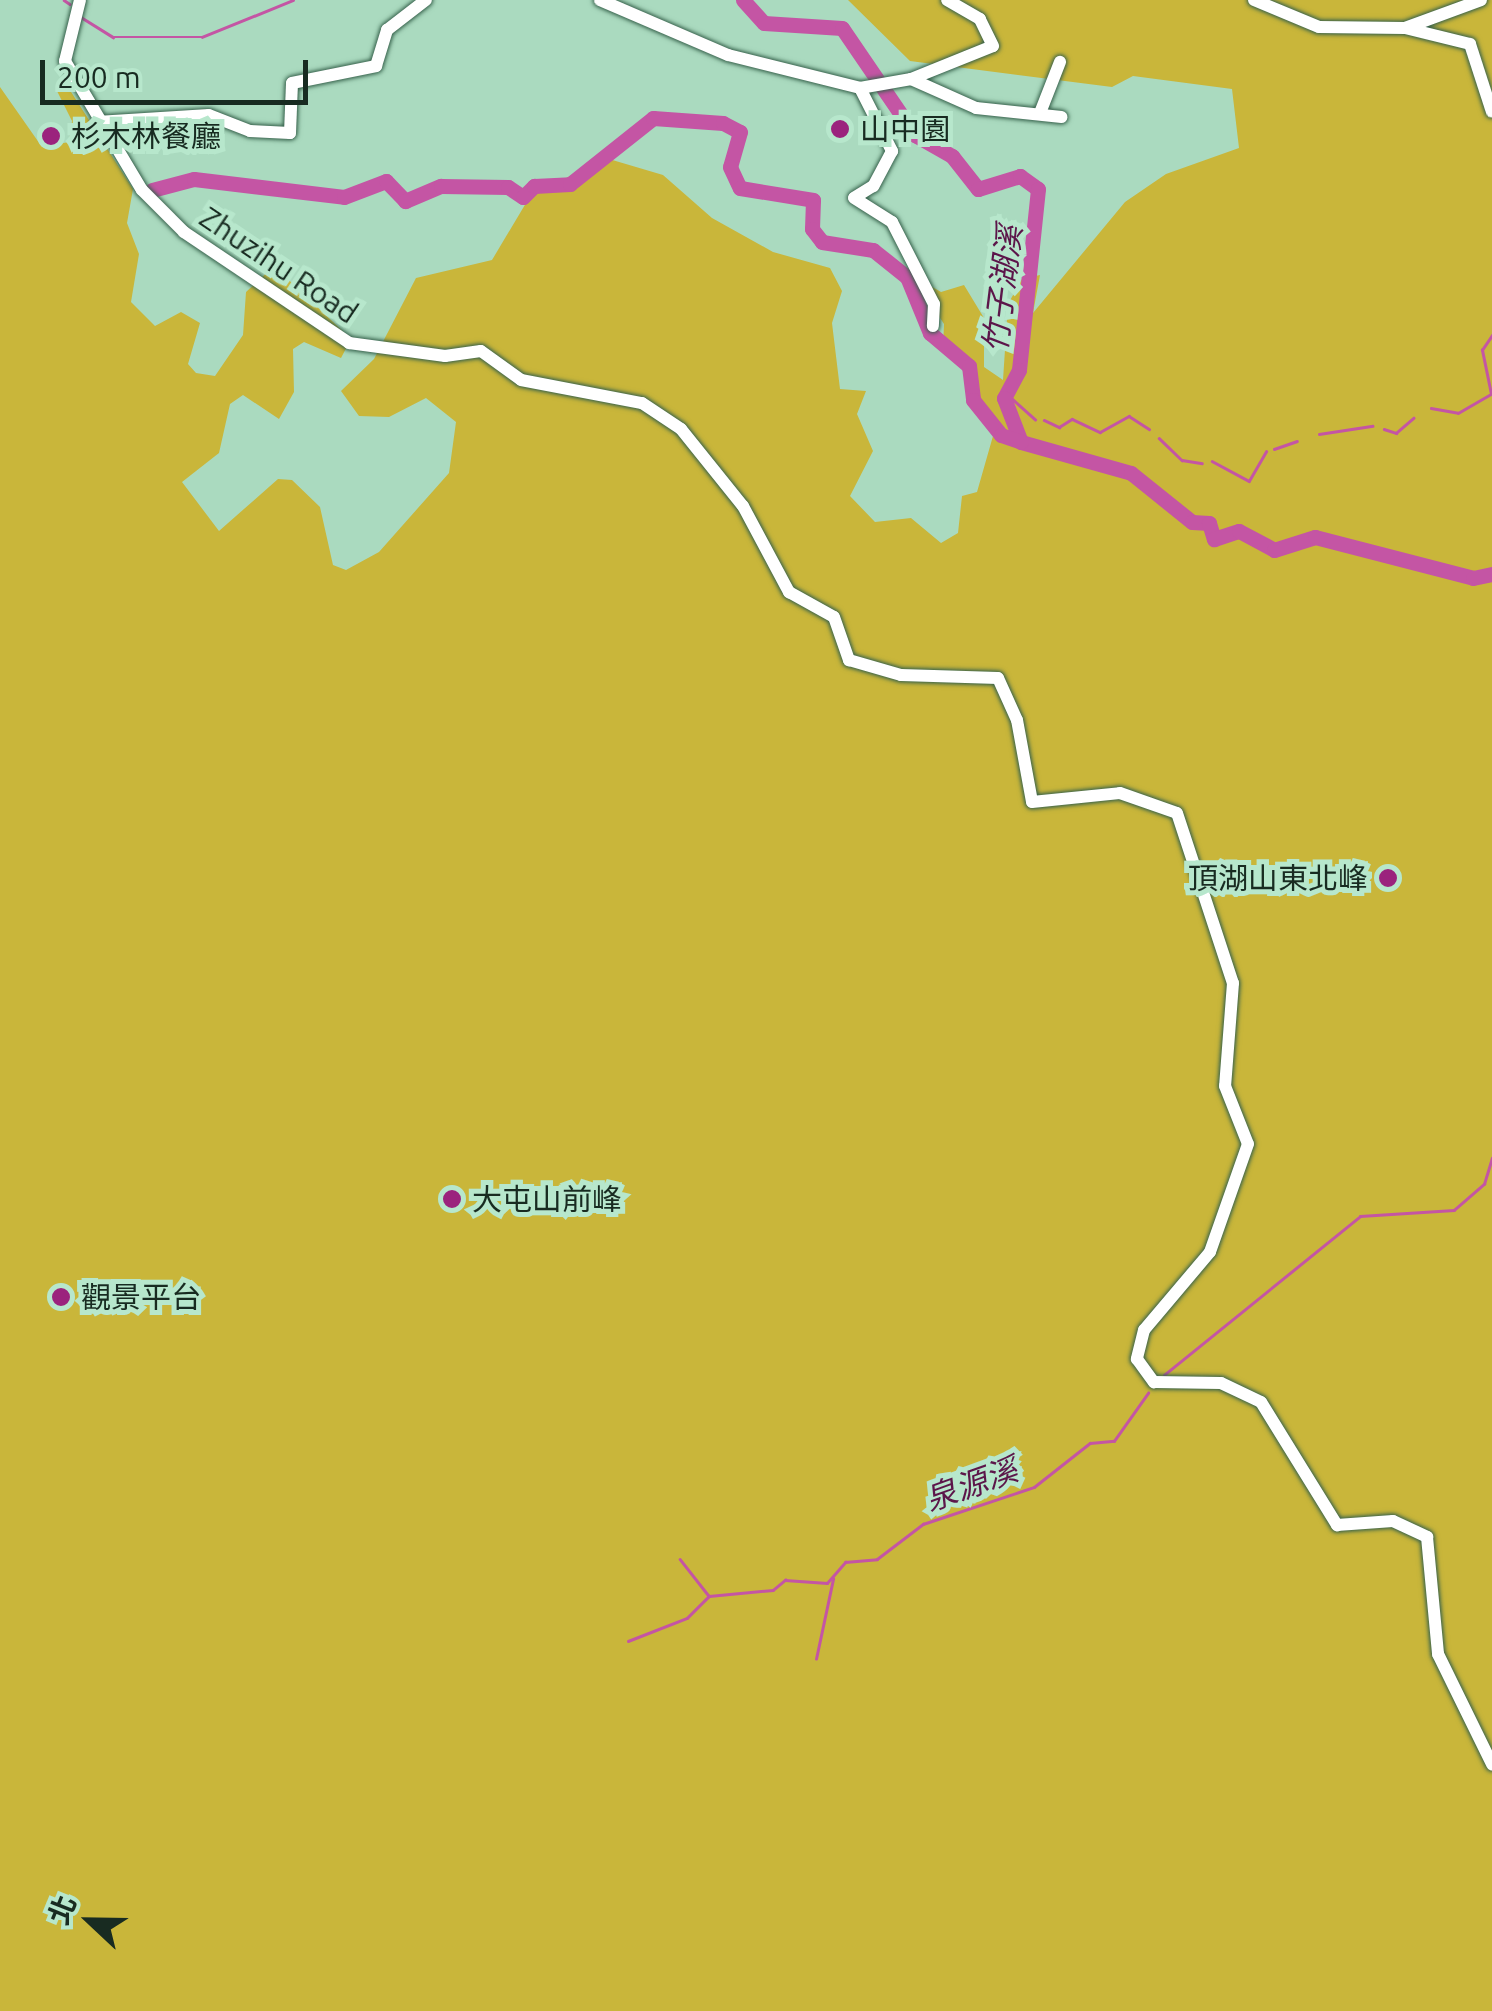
<!DOCTYPE html>
<html>
<head>
<meta charset="utf-8">
<style>
	body { margin:0 }
	#map { position:relative; width:1492px; height:2011px; overflow:hidden; background:#aadabf; font-family:Ubuntu,"Noto Sans TC",sans-serif }
	div>[style] { position:absolute }
	.green>* { inset:0; background:#c9b63a }
	.stream>* { height:2.5px; margin:-1.25px; padding:0 1.25px; transform-origin:1.25px; border-radius:1.25px; background:#c455a4 }
	.river>* { height:15px; margin:-7.5px; padding:0 7.5px; transform-origin:7.5px; border-radius:7.5px; background:#c455a4 }
	.roads { filter:drop-shadow(0 0 2px #36614b) drop-shadow(0 0 2px #36614b) }
	.minor>* { height:12px; margin:-6px; padding:0 6px; transform-origin:6px; border-radius:6px; background:#fff }
	.dots>* { width:28px; height:28px; translate:-50% -50%; box-sizing:border-box; border:5px solid #b7e7cc; border-radius:50% }
	span { translate:-50% -50%; white-space:nowrap; text-align:center; line-height:1.15; -webkit-text-stroke:10px #b7e7cc; paint-order:stroke }
	.poi-label { font-size:30px; color:#182b21 }
	.left { translate:0 -50%; text-align:left }
	.right { translate:-100% -50%; text-align:right }
	.street-label { font-size:30px; color:#182b21 }
	.water-label { font-size:32px; color:#5c164a; font-style:italic }
	.north { position:absolute; left:40px; top:1871px; width:100px; height:100px; -webkit-text-stroke:8px #b7e7cc; paint-order:stroke; rotate:292deg; font-size:28px; font-weight:700; line-height:40px; text-align:center; color:#182b21 }
	.north::after { content:''; display:block; margin:auto; width:35px; height:45px; background:#182b21; clip-path:polygon(50% 0,100% 100%,50% 72%,0 100%) }
	.scale { position:absolute; left:40px; top:60px; width:268px; height:45px; box-sizing:border-box; border:5px solid #182b21; border-top:0; padding-left:12px; font-size:30px; line-height:35px; white-space:nowrap; color:#182b21; -webkit-text-stroke:8px #b7e7cc; paint-order:stroke }
</style>
</head>
<body>
<div id="map">
	<div class="green">
		<i style="clip-path:polygon(848px 0,1492px 0,1492px 2011px,0 2011px,0 87px,42px 147px,69px 142px,72px 121px,57px 91px,66px 84px,133px 189px,127px 223px,139px 254px,131px 302px,155px 326px,181px 312px,200px 323px,188px 364px,196px 373px,215px 376px,243px 335px,246px 292px,274px 266px,351px 339px,341px 358px,304px 342px,293px 349px,294px 392px,279px 419px,243px 395px,230px 404px,219px 453px,182px 482px,219px 531px,278px 479px,292px 480px,320px 507px,333px 565px,346px 570px,379px 552px,449px 473px,456px 422px,426px 398px,389px 417px,359px 416px,341px 391px,374px 359px,416px 278px,492px 260px,532px 193px,609px 159px,663px 175px,712px 218px,773px 252px,830px 268px,842px 291px,832px 323px,840px 389px,866px 391px,857px 414px,873px 451px,850px 496px,875px 522px,911px 518px,941px 543px,958px 533px,962px 496px,977px 492px,997px 422px,971px 405px,965px 367px,943px 347px,944px 324px,912px 275px,941px 292px,964px 285px,984px 318px,984px 367px,1003px 380px,1008px 304px,1022px 279px,1040px 275px,1033px 313px,1125px 202px,1166px 174px,1239px 148px,1232px 89px,1133px 76px,1112px 87px,910px 61px)"></i>
	</div>
	<div class="stream">
		<i style="left:64px;top:0;width:7px;rotate:34deg"></i>
		<i style="left:81px;top:17px;width:38px;rotate:32deg"></i>
		<i style="left:113px;top:37px;width:89px"></i>
		<i style="left:202px;top:37px;width:98px;rotate:-22.1deg"></i>
		<i style="left:1007px;top:394px;width:38px;rotate:42deg"></i>
		<i style="left:1431px;top:408px;width:27px;rotate:10deg"></i>
		<i style="left:1458px;top:413px;width:38px;rotate:-30deg"></i>
		<i style="left:1491px;top:394px;width:45px;rotate:-101.6deg"></i>
		<i style="left:1482px;top:350px;width:18px;rotate:-56deg"></i>
		<i style="left:1044px;top:420px;width:17px;rotate:25deg"></i>
		<i style="left:1059px;top:427px;width:15px;rotate:-32deg"></i>
		<i style="left:1072px;top:419px;width:31px;rotate:25deg"></i>
		<i style="left:1100px;top:432px;width:33px;rotate:-29deg"></i>
		<i style="left:1129px;top:416px;width:24px;rotate:33deg"></i>
		<i style="left:1384px;top:429px;width:13px;rotate:18deg"></i>
		<i style="left:1396px;top:433px;width:23px;rotate:-41deg"></i>
		<i style="left:1319px;top:434px;width:54px;rotate:-8.6deg"></i>
		<i style="left:1159px;top:438px;width:32px;rotate:44deg"></i>
		<i style="left:1182px;top:460px;width:20px;rotate:9deg"></i>
		<i style="left:1274px;top:449px;width:24px;rotate:-19deg"></i>
		<i style="left:1212px;top:461px;width:42px;rotate:28.4deg"></i>
		<i style="left:1249px;top:481px;width:34px;rotate:-60deg"></i>
		<i style="left:1164px;top:1375px;width:252px;rotate:-39deg"></i>
		<i style="left:1360px;top:1216px;width:94px;rotate:-3.7deg"></i>
		<i style="left:1454px;top:1210px;width:40px;rotate:-41deg"></i>
		<i style="left:1484px;top:1184px;width:27px;rotate:-73deg"></i>
		<i style="left:680px;top:1559px;width:47px;rotate:51.9deg"></i>
		<i style="left:628px;top:1641px;width:63px;rotate:-21.3deg"></i>
		<i style="left:687px;top:1618px;width:31px;rotate:-45deg"></i>
		<i style="left:709px;top:1596px;width:64px;rotate:-5.4deg"></i>
		<i style="left:773px;top:1590px;width:16px;rotate:-40deg"></i>
		<i style="left:785px;top:1580px;width:42px;rotate:4.1deg"></i>
		<i style="left:827px;top:1583px;width:28px;rotate:-49deg"></i>
		<i style="left:845px;top:1562px;width:32px;rotate:-5deg"></i>
		<i style="left:877px;top:1559px;width:58px;rotate:-37.3deg"></i>
		<i style="left:923px;top:1524px;width:117px;rotate:-18.4deg"></i>
		<i style="left:1034px;top:1487px;width:71px;rotate:-38.2deg"></i>
		<i style="left:1090px;top:1443px;width:24px;rotate:-5deg"></i>
		<i style="left:1114px;top:1441px;width:59px;rotate:-54.7deg"></i>
		<i style="left:816px;top:1659px;width:82px;rotate:-78deg"></i>
	</div>
	<div class="river">
		<i style="left:743px;top:0;width:31px;rotate:48deg"></i>
		<i style="left:764px;top:23px;width:78px;rotate:3.7deg"></i>
		<i style="left:842px;top:28px;width:130px;rotate:55.7deg"></i>
		<i style="left:915px;top:135px;width:43px;rotate:29.6deg"></i>
		<i style="left:952px;top:156px;width:42px;rotate:51.8deg"></i>
		<i style="left:978px;top:189px;width:44px;rotate:-17.2deg"></i>
		<i style="left:1020px;top:176px;width:22px;rotate:36deg"></i>
		<i style="left:1038px;top:189px;width:182px;rotate:96deg"></i>
		<i style="left:1019px;top:370px;width:32px;rotate:118deg"></i>
		<i style="left:1004px;top:398px;width:47px;rotate:68.9deg"></i>
		<i style="left:1021px;top:442px;width:114px;rotate:15.7deg"></i>
		<i style="left:1131px;top:473px;width:78px;rotate:38.8deg"></i>
		<i style="left:1192px;top:522px;width:17px;rotate:3deg"></i>
		<i style="left:1209px;top:523px;width:17px;rotate:73deg"></i>
		<i style="left:1214px;top:539px;width:26px;rotate:-18deg"></i>
		<i style="left:1239px;top:531px;width:40px;rotate:28deg"></i>
		<i style="left:1274px;top:550px;width:43px;rotate:-17.6deg"></i>
		<i style="left:1315px;top:537px;width:163px;rotate:14.5deg"></i>
		<i style="left:1473px;top:578px;width:19px;rotate:-12deg"></i>
		<i style="left:152px;top:190px;width:43px;rotate:-14.7deg"></i>
		<i style="left:194px;top:179px;width:151px;rotate:6.8deg"></i>
		<i style="left:344px;top:197px;width:45px;rotate:-20.9deg"></i>
		<i style="left:386px;top:181px;width:28px;rotate:46deg"></i>
		<i style="left:405px;top:201px;width:39px;rotate:-23deg"></i>
		<i style="left:441px;top:186px;width:67px;rotate:0.9deg"></i>
		<i style="left:508px;top:187px;width:18px;rotate:34deg"></i>
		<i style="left:523px;top:197px;width:16px;rotate:-45deg"></i>
		<i style="left:534px;top:186px;width:36px;rotate:-3deg"></i>
		<i style="left:570px;top:184px;width:106px;rotate:-38.5deg"></i>
		<i style="left:653px;top:118px;width:70px;rotate:4.1deg"></i>
		<i style="left:723px;top:123px;width:19px;rotate:28deg"></i>
		<i style="left:740px;top:132px;width:36px;rotate:106deg"></i>
		<i style="left:730px;top:167px;width:23px;rotate:65deg"></i>
		<i style="left:740px;top:188px;width:74px;rotate:9.3deg"></i>
		<i style="left:813px;top:200px;width:29px;rotate:92deg"></i>
		<i style="left:812px;top:229px;width:16px;rotate:52deg"></i>
		<i style="left:822px;top:242px;width:52px;rotate:8.9deg"></i>
		<i style="left:873px;top:250px;width:43px;rotate:38.5deg"></i>
		<i style="left:907px;top:277px;width:61px;rotate:67.7deg"></i>
		<i style="left:930px;top:333px;width:51px;rotate:40.2deg"></i>
		<i style="left:969px;top:366px;width:34px;rotate:83deg"></i>
		<i style="left:973px;top:400px;width:45px;rotate:51.3deg"></i>
		<i style="left:1001px;top:435px;width:21px;rotate:19deg"></i>
	</div>
	<div class="roads">
		<div class="minor">
			<i style="left:80px;top:0;width:63px;rotate:103.8deg"></i>
			<i style="left:65px;top:61px;width:150px;rotate:59.2deg"></i>
			<i style="left:142px;top:190px;width:59px;rotate:45deg"></i>
			<i style="left:184px;top:232px;width:199px;rotate:33.9deg"></i>
			<i style="left:349px;top:343px;width:97px;rotate:7.7deg"></i>
			<i style="left:445px;top:356px;width:36px;rotate:-8deg"></i>
			<i style="left:481px;top:351px;width:49px;rotate:35.9deg"></i>
			<i style="left:521px;top:380px;width:123px;rotate:10.8deg"></i>
			<i style="left:642px;top:403px;width:47px;rotate:33.7deg"></i>
			<i style="left:681px;top:429px;width:99px;rotate:51.2deg"></i>
			<i style="left:743px;top:506px;width:98px;rotate:61.9deg"></i>
			<i style="left:789px;top:592px;width:51px;rotate:29.1deg"></i>
			<i style="left:834px;top:617px;width:46px;rotate:70.8deg"></i>
			<i style="left:849px;top:660px;width:54px;rotate:16.1deg"></i>
			<i style="left:901px;top:675px;width:97px;rotate:1.8deg"></i>
			<i style="left:998px;top:678px;width:46px;rotate:65.7deg"></i>
			<i style="left:1017px;top:720px;width:83px;rotate:79.6deg"></i>
			<i style="left:1032px;top:802px;width:88px;rotate:-5.8deg"></i>
			<i style="left:1120px;top:793px;width:60px;rotate:19.3deg"></i>
			<i style="left:1177px;top:813px;width:179px;rotate:71.8deg"></i>
			<i style="left:1233px;top:983px;width:103px;rotate:94.4deg"></i>
			<i style="left:1225px;top:1086px;width:62px;rotate:68.4deg"></i>
			<i style="left:1248px;top:1144px;width:114px;rotate:109.4deg"></i>
			<i style="left:1210px;top:1252px;width:102px;rotate:130.2deg"></i>
			<i style="left:1144px;top:1330px;width:30px;rotate:104deg"></i>
			<i style="left:1137px;top:1359px;width:29px;rotate:54deg"></i>
			<i style="left:1154px;top:1382px;width:67px;rotate:0.9deg"></i>
			<i style="left:1221px;top:1383px;width:44px;rotate:25.4deg"></i>
			<i style="left:1261px;top:1402px;width:145px;rotate:58.3deg"></i>
			<i style="left:1337px;top:1525px;width:56px;rotate:-4.1deg"></i>
			<i style="left:1393px;top:1521px;width:38px;rotate:25deg"></i>
			<i style="left:1427px;top:1537px;width:118px;rotate:84.6deg"></i>
			<i style="left:1438px;top:1654px;width:123px;rotate:63.9deg"></i>
			<i style="left:600px;top:0;width:139px;rotate:23.3deg"></i>
			<i style="left:728px;top:55px;width:136px;rotate:14deg"></i>
			<i style="left:860px;top:88px;width:52px;rotate:-10deg"></i>
			<i style="left:911px;top:79px;width:88px;rotate:-21.9deg"></i>
			<i style="left:993px;top:46px;width:30px;rotate:-116deg"></i>
			<i style="left:980px;top:19px;width:38px;rotate:-150deg"></i>
			<i style="left:1254px;top:0;width:70px;rotate:22.6deg"></i>
			<i style="left:1319px;top:27px;width:86px;rotate:0.7deg"></i>
			<i style="left:1405px;top:28px;width:81px;rotate:-20.2deg"></i>
			<i style="left:1405px;top:28px;width:67px;rotate:13.8deg"></i>
			<i style="left:1470px;top:44px;width:71px;rotate:72.1deg"></i>
			<i style="left:911px;top:79px;width:71px;rotate:24deg"></i>
			<i style="left:976px;top:108px;width:86px;rotate:6deg"></i>
			<i style="left:860px;top:88px;width:71px;rotate:63.1deg"></i>
			<i style="left:892px;top:151px;width:40px;rotate:118deg"></i>
			<i style="left:873px;top:186px;width:22px;rotate:148deg"></i>
			<i style="left:854px;top:198px;width:45px;rotate:32.3deg"></i>
			<i style="left:892px;top:222px;width:92px;rotate:62.9deg"></i>
			<i style="left:934px;top:304px;width:22px;rotate:93deg"></i>
			<i style="left:1040px;top:113px;width:55px;rotate:-68.6deg"></i>
			<i style="left:97px;top:122px;width:112px;rotate:-3.6deg"></i>
			<i style="left:209px;top:115px;width:44px;rotate:21.3deg"></i>
			<i style="left:250px;top:131px;width:40px;rotate:2.9deg"></i>
			<i style="left:290px;top:133px;width:50px;rotate:-87.7deg"></i>
			<i style="left:292px;top:83px;width:86px;rotate:-11.4deg"></i>
			<i style="left:376px;top:66px;width:38px;rotate:-73deg"></i>
			<i style="left:387px;top:30px;width:49px;rotate:-37.6deg"></i>
		</div>
	</div>
	<div class="dots">
		<i style="left:840px;top:129px;background:#9b237d"></i>
		<i style="left:51px;top:136px;background:#9b237d"></i>
		<i style="left:1388px;top:878px;background:#9b237d"></i>
		<i style="left:452px;top:1199px;background:#9b237d"></i>
		<i style="left:61px;top:1297px;background:#9b237d"></i>
	</div>
	<div class="poi-label">
		<span class="left" style="left:860px;top:129px">山中園</span>
		<span class="left" style="left:71px;top:136px">杉木林餐廳</span>
		<span class="right" style="left:1368px;top:878px">頂湖山東北峰</span>
		<span class="left" style="left:472px;top:1199px">大屯山前峰</span>
		<span class="left" style="left:81px;top:1297px">觀景平台</span>
	</div>
	<div class="street-label">
		<span style="left:279px;top:265px;rotate:34deg">Zhuzihu Road</span>
	</div>
	<div class="water-label">
		<span style="left:1002px;top:289px;rotate:-83deg">竹子湖溪</span>
		<span style="left:971px;top:1484px;rotate:-20deg">泉源溪</span>
	</div>
	<div class="north">北</div>
	<div class="scale">200 m</div>
</div>
</body>
</html>
